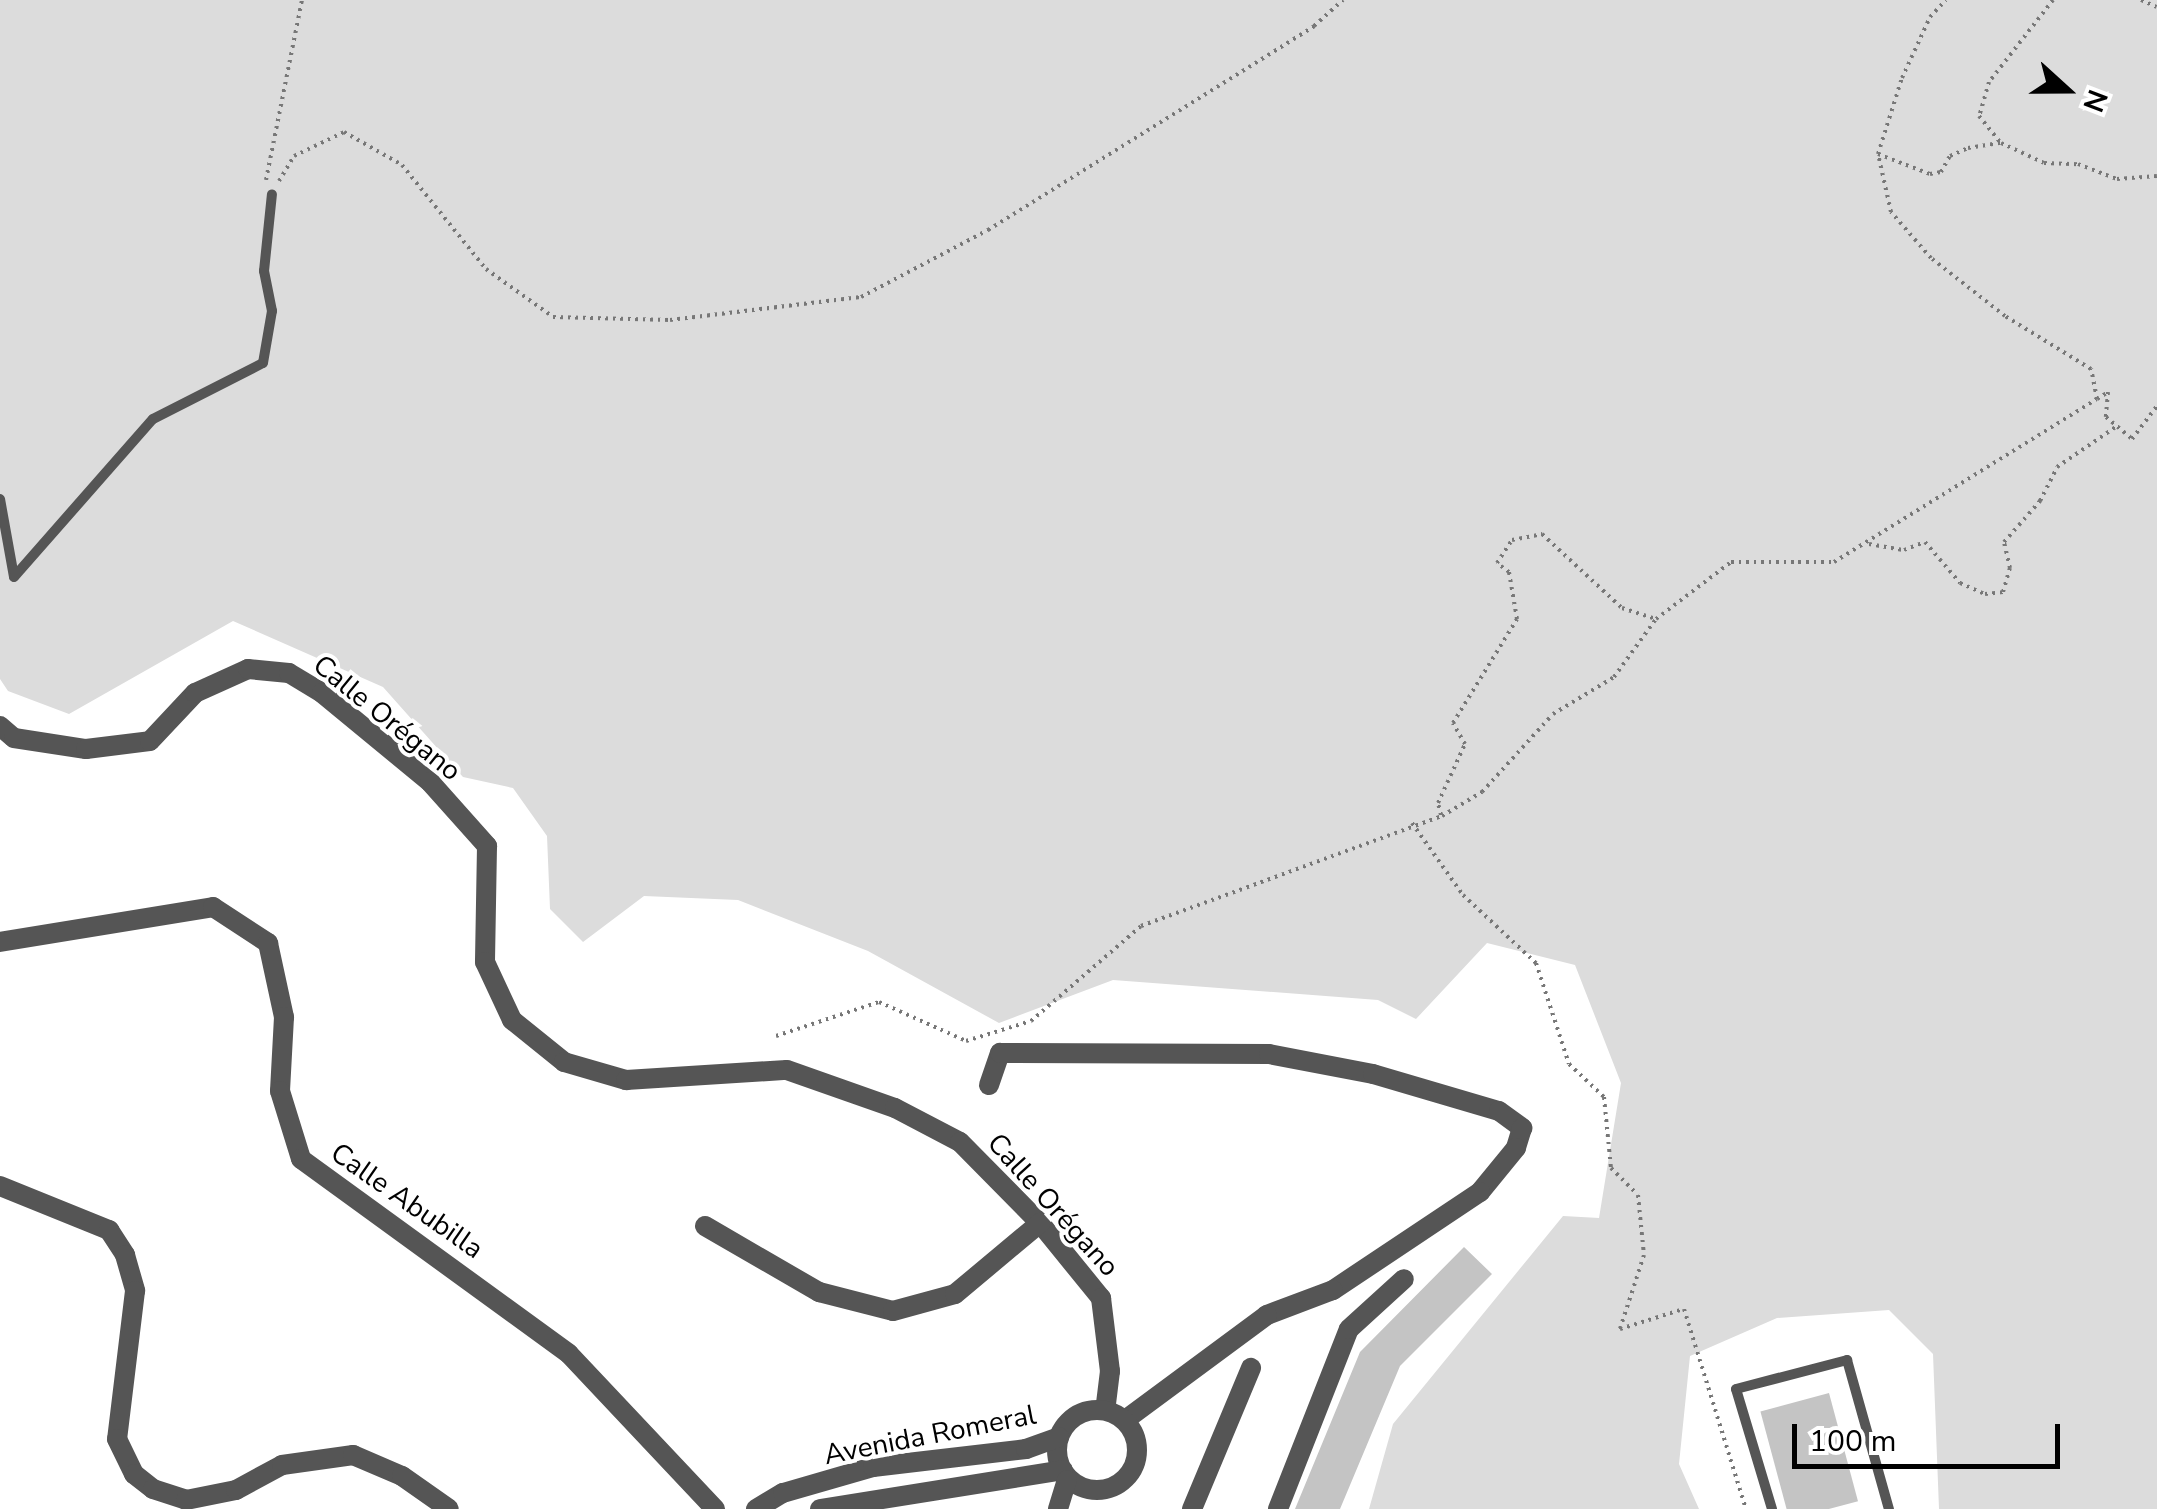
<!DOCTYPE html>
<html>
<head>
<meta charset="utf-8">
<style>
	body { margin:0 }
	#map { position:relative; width:2157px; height:1509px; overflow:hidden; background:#fff; font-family:"Nunito Sans",sans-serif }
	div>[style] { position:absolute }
	.green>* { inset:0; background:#dcdcdc }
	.building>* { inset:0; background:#c4c4c4; transform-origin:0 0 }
	.path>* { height:4px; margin-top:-2px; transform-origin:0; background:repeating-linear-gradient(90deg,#777 0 2.5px,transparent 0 7.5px) }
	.service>* { height:10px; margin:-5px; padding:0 5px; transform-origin:5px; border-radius:5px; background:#555 }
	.minor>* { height:20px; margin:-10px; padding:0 10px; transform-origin:10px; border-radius:10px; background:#555 }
	.minor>.ring { margin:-10px; padding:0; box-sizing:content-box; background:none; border:20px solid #555; border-radius:50% }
	span { translate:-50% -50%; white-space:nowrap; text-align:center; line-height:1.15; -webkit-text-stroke:8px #fff; paint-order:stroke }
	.street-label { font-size:28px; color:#000 }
	.north { position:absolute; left:2017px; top:40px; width:100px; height:100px; -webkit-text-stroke:8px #fff; paint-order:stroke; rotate:111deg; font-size:28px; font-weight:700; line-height:40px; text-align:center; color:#000 }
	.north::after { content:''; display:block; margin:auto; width:35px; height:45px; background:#000; clip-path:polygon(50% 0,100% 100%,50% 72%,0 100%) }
	.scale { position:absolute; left:1792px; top:1424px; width:268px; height:45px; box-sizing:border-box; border:5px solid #000; border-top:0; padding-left:12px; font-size:30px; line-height:35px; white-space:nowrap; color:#000; -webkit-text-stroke:8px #fff; paint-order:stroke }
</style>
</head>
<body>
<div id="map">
	<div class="green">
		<i style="clip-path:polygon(0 0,2157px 0,2157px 1509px,1939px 1509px,1933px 1354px,1889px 1310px,1777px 1318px,1690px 1356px,1679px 1464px,1699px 1509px,1369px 1509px,1393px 1424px,1563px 1216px,1599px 1218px,1621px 1083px,1575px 965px,1487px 943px,1416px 1019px,1378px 1000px,1113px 980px,999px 1023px,868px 951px,738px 900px,644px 896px,583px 942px,550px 909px,547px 836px,513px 788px,463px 777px,383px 687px,233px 621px,69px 714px,8px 691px,0 679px)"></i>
	</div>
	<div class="building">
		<i style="clip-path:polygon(1464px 1247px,1492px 1274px,1400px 1366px,1340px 1509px,1295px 1509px,1360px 1352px)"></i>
		<i style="left:1829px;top:1393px;width:112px;height:71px;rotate:75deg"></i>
	</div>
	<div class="path">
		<i style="left:2053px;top:0;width:104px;rotate:128deg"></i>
		<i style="left:1989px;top:82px;width:35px;rotate:106deg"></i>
		<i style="left:1979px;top:116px;width:35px;rotate:51deg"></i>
		<i style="left:2001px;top:143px;width:47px;rotate:24.9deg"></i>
		<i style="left:2044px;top:163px;width:34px;rotate:2deg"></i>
		<i style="left:2078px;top:164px;width:42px;rotate:21deg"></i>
		<i style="left:2117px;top:179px;width:40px;rotate:-4.3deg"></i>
		<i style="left:2141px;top:0;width:17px;rotate:24deg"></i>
		<i style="left:1878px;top:154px;width:56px;rotate:21deg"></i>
		<i style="left:1930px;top:174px;width:11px;rotate:-10deg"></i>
		<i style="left:1941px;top:172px;width:18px;rotate:-61deg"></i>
		<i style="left:1950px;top:156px;width:20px;rotate:-24deg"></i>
		<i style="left:1968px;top:148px;width:33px;rotate:-9deg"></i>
		<i style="left:266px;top:180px;width:184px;rotate:-78.7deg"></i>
		<i style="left:279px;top:181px;width:29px;rotate:-59deg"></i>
		<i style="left:294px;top:156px;width:55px;rotate:-25.6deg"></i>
		<i style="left:344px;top:132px;width:67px;rotate:29.6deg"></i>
		<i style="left:402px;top:165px;width:134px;rotate:51.1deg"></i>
		<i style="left:486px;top:269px;width:82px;rotate:35.6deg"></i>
		<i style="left:553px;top:317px;width:117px;rotate:1.5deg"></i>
		<i style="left:670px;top:320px;width:192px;rotate:-6.9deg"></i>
		<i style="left:861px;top:297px;width:144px;rotate:-27.8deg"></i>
		<i style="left:988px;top:230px;width:385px;rotate:-32deg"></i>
		<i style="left:1314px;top:26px;width:39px;rotate:-42deg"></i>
		<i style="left:2097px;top:399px;width:13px;rotate:-32deg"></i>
		<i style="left:2108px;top:392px;width:25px;rotate:95deg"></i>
		<i style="left:2106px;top:417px;width:34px;rotate:40deg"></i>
		<i style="left:2132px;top:439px;width:41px;rotate:-52.9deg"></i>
		<i style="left:1869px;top:544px;width:36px;rotate:10deg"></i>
		<i style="left:1904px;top:550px;width:22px;rotate:-21deg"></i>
		<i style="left:1925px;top:542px;width:54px;rotate:49.5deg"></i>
		<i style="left:1960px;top:583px;width:27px;rotate:24deg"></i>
		<i style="left:1985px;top:594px;width:18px;rotate:-6deg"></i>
		<i style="left:2003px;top:592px;width:25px;rotate:-74deg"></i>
		<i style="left:2010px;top:568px;width:27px;rotate:-103deg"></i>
		<i style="left:2004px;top:542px;width:55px;rotate:-48.7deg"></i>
		<i style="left:2040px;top:501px;width:38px;rotate:-63deg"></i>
		<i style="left:2057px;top:467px;width:73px;rotate:-34.3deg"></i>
		<i style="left:1441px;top:815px;width:12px;rotate:-104deg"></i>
		<i style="left:1438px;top:803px;width:65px;rotate:-65.4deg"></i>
		<i style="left:1465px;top:744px;width:24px;rotate:-120deg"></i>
		<i style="left:1453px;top:723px;width:122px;rotate:-58.4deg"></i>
		<i style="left:1517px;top:619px;width:48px;rotate:-99.7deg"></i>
		<i style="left:1509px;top:572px;width:15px;rotate:-143deg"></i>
		<i style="left:1497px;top:563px;width:27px;rotate:-57deg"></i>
		<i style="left:1512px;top:540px;width:31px;rotate:-11deg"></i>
		<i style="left:1542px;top:534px;width:109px;rotate:42.8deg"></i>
		<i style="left:1622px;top:608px;width:36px;rotate:18deg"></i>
		<i style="left:1412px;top:823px;width:88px;rotate:54.7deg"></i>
		<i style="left:1463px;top:895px;width:100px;rotate:43deg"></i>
		<i style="left:1536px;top:963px;width:106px;rotate:71.9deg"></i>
		<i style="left:1569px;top:1064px;width:48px;rotate:43.3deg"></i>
		<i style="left:1604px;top:1097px;width:71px;rotate:84.4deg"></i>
		<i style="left:1611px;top:1168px;width:38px;rotate:45deg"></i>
		<i style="left:1638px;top:1195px;width:60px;rotate:84.3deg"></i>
		<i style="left:1644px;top:1255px;width:78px;rotate:108deg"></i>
		<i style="left:1620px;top:1329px;width:67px;rotate:-17.4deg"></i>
		<i style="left:1684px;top:1309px;width:209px;rotate:72.8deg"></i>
		<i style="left:776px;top:1036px;width:108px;rotate:-18.3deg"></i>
		<i style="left:879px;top:1002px;width:95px;rotate:24.1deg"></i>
		<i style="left:966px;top:1041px;width:68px;rotate:-17.1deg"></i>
		<i style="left:1031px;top:1021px;width:145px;rotate:-40.8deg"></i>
		<i style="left:1141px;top:926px;width:320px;rotate:-20.1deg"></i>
		<i style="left:1442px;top:816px;width:47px;rotate:-31deg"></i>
		<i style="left:1482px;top:792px;width:105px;rotate:-47.7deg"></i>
		<i style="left:1553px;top:714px;width:71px;rotate:-31.2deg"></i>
		<i style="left:1614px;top:677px;width:72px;rotate:-54.1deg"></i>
		<i style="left:1656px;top:619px;width:94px;rotate:-37.2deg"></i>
		<i style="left:1731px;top:562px;width:103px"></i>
		<i style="left:1834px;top:562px;width:309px;rotate:-31.8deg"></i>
		<i style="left:2097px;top:399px;width:31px;rotate:-101deg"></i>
		<i style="left:2091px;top:369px;width:101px;rotate:-148.4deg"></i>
		<i style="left:2005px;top:316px;width:94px;rotate:-141.9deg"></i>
		<i style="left:1931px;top:258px;width:61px;rotate:-131deg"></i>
		<i style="left:1891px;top:212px;width:59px;rotate:-102.6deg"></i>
		<i style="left:1878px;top:154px;width:80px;rotate:-72.5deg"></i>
		<i style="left:1902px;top:78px;width:67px;rotate:-65.3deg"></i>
		<i style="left:1930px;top:17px;width:23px;rotate:-47deg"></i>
	</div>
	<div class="service">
		<i style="left:0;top:499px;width:79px;rotate:79.8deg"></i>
		<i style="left:14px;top:577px;width:210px;rotate:-48.7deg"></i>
		<i style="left:153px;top:419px;width:123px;rotate:-27deg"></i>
		<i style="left:263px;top:363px;width:53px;rotate:-80.2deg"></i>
		<i style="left:272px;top:311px;width:41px;rotate:-101.3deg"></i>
		<i style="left:264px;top:271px;width:77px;rotate:-84.1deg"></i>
		<i style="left:1772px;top:1509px;width:125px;rotate:-106.7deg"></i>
		<i style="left:1736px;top:1389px;width:115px;rotate:-14.6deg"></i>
		<i style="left:1847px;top:1360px;width:155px;rotate:74.3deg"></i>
	</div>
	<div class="minor">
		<i style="left:0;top:726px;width:18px;rotate:41deg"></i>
		<i style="left:14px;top:738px;width:73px;rotate:8.7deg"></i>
		<i style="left:86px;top:749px;width:64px;rotate:-7.1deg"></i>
		<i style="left:150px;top:741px;width:66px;rotate:-46.8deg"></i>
		<i style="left:195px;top:693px;width:58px;rotate:-24.4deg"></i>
		<i style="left:248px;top:669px;width:41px;rotate:5.6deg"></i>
		<i style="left:289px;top:673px;width:39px;rotate:31deg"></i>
		<i style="left:322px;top:693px;width:140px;rotate:39.5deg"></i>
		<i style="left:430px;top:782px;width:86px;rotate:48.3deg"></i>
		<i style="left:487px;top:846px;width:116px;rotate:91deg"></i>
		<i style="left:485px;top:962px;width:64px;rotate:65deg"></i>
		<i style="left:512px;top:1020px;width:67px;rotate:38.9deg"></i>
		<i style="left:564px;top:1062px;width:65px;rotate:16.2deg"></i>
		<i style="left:626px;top:1080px;width:161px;rotate:-3.6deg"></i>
		<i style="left:787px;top:1070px;width:114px;rotate:19.4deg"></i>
		<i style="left:895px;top:1108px;width:73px;rotate:27.6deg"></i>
		<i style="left:960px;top:1142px;width:114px;rotate:45.4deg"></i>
		<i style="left:1040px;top:1223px;width:97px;rotate:50.9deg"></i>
		<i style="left:1101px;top:1298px;width:74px;rotate:83deg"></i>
		<i style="left:1110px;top:1371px;width:39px;rotate:97deg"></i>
		<i style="left:0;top:942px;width:216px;rotate:-9.3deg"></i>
		<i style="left:213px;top:907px;width:66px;rotate:33.2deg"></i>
		<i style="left:268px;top:943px;width:76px;rotate:77.8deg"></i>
		<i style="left:284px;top:1017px;width:74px;rotate:93.1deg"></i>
		<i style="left:280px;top:1091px;width:71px;rotate:72.8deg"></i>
		<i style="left:301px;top:1159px;width:331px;rotate:36deg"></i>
		<i style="left:569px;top:1354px;width:213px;rotate:46.7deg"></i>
		<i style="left:989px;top:1085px;width:34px;rotate:-71deg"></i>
		<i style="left:1000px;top:1053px;width:269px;rotate:0.2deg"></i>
		<i style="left:1269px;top:1054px;width:106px;rotate:10.9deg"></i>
		<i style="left:1373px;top:1074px;width:131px;rotate:16.4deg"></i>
		<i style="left:1499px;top:1111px;width:29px;rotate:36deg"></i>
		<i style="left:1522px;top:1128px;width:21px;rotate:107deg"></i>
		<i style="left:1516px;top:1148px;width:57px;rotate:129.3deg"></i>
		<i style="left:1480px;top:1192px;width:177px;rotate:146.3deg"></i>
		<i style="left:1333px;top:1290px;width:71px;rotate:159.3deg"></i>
		<i style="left:1267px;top:1315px;width:177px;rotate:143.5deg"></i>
		<i style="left:0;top:1186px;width:118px;rotate:22deg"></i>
		<i style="left:109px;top:1230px;width:30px;rotate:57deg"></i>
		<i style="left:125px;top:1255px;width:37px;rotate:74deg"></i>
		<i style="left:135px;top:1291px;width:149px;rotate:96.9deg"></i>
		<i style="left:117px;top:1439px;width:39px;rotate:64deg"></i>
		<i style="left:134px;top:1474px;width:24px;rotate:38deg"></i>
		<i style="left:153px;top:1489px;width:35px;rotate:18deg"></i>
		<i style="left:186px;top:1500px;width:51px;rotate:-11.3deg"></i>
		<i style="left:236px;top:1490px;width:52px;rotate:-28.5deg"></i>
		<i style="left:282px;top:1465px;width:72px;rotate:-8deg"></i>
		<i style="left:353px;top:1455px;width:53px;rotate:23.2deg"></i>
		<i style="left:402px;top:1476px;width:57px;rotate:35.1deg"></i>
		<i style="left:705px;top:1226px;width:132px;rotate:30.1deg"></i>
		<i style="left:819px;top:1292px;width:76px;rotate:14.4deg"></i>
		<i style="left:893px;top:1311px;width:64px;rotate:-15.3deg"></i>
		<i style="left:955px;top:1294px;width:111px;rotate:-39.9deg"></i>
		<i class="ring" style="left:1057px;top:1410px;width:60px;height:60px"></i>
		<i style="left:756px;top:1509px;width:31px;rotate:-31deg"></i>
		<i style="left:783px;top:1493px;width:94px;rotate:-16.1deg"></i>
		<i style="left:873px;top:1467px;width:154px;rotate:-6.7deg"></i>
		<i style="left:1026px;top:1449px;width:35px;rotate:-20deg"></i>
		<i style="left:820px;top:1509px;width:246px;rotate:-9.1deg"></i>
		<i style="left:1058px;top:1509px;width:30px;rotate:-73deg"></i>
		<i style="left:1192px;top:1509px;width:153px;rotate:-67.3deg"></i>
		<i style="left:1278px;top:1509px;width:193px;rotate:-68.5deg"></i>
		<i style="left:1349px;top:1329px;width:74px;rotate:-42.3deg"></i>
	</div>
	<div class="street-label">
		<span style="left:387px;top:718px;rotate:39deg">Calle Orégano</span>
		<span style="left:407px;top:1201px;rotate:35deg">Calle Abubilla</span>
		<span style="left:1053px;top:1205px;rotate:48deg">Calle Orégano</span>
		<span style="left:930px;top:1435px;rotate:-11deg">Avenida Romeral</span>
	</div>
	<div class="north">N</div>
	<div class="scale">100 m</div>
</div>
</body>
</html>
